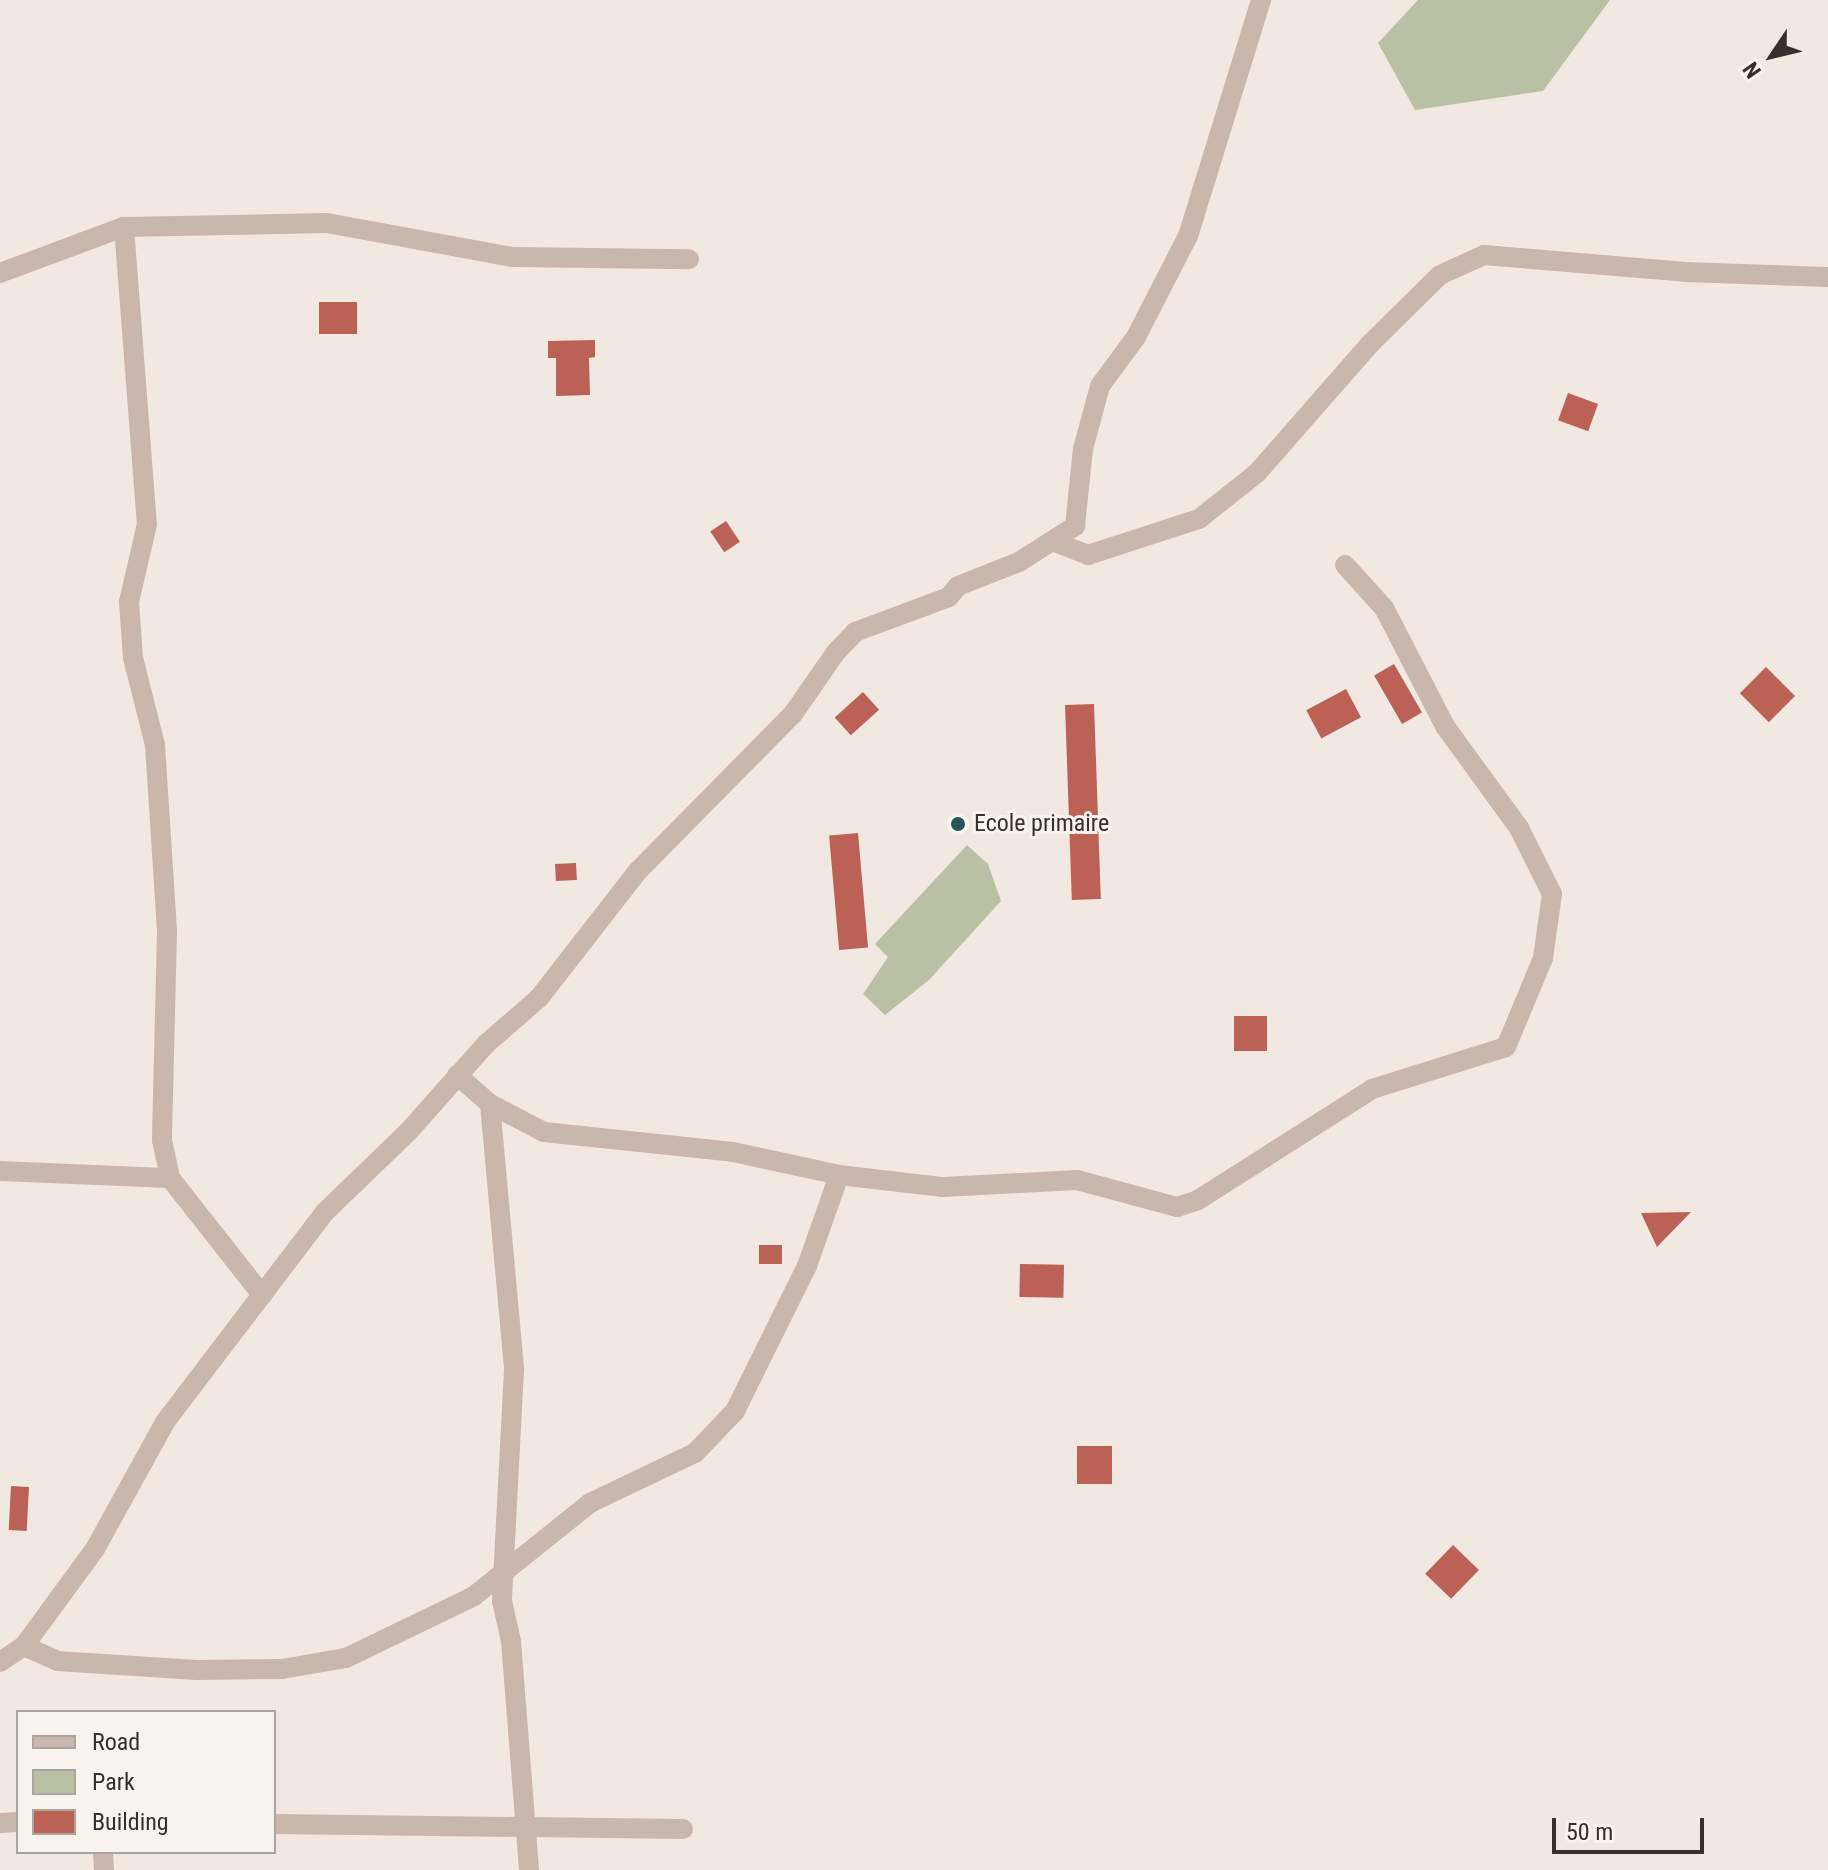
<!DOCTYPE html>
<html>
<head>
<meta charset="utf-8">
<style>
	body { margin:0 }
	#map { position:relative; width:1828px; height:1870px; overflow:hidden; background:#f2e8e2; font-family:"Roboto Condensed",sans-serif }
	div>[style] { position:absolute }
	.green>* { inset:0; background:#bac0a3 }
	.building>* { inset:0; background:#bb6156; transform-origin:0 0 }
	.minor>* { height:20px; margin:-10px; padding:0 10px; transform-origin:10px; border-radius:10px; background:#c9b7ae }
	.dots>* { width:22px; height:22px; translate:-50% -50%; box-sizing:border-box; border:4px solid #f9f3ee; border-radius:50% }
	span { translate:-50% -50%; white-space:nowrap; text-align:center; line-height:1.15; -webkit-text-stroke:6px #f9f3ee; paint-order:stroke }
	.poi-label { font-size:24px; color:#382e2c }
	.left { translate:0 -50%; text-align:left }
	.legend { position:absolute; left:16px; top:1710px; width:260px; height:144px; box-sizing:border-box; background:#f9f3ee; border:2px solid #aca4a0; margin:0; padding:10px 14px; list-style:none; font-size:24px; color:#382e2c }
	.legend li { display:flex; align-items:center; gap:16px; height:40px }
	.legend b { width:40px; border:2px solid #aca4a0 }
	.north { position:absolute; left:1732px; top:16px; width:80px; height:80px; -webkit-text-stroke:6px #f9f3ee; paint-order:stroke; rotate:235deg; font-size:22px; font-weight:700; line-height:32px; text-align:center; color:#382e2c }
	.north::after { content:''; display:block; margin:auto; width:28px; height:36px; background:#382e2c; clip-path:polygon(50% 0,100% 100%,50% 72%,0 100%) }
	.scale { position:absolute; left:1552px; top:1818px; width:152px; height:36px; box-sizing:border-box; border:4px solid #382e2c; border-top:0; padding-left:10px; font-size:24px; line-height:28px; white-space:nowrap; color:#382e2c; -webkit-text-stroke:6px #f9f3ee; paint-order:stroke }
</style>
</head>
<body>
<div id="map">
	<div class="green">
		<i style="clip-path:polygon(1418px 0,1610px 0,1543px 91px,1415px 110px,1378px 43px)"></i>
		<i style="clip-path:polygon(967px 845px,988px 864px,1001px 901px,929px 980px,885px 1015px,863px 994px,888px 957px,875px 944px)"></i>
	</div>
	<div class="building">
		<i style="left:319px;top:302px;width:38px;height:32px"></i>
		<i style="clip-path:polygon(595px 340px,595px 357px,589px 358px,590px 395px,556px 396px,556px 358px,548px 358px,548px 341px)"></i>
		<i style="left:1568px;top:393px;width:32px;height:29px;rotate:20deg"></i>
		<i style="left:726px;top:521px;width:25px;height:19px;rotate:56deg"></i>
		<i style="left:1394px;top:664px;width:56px;height:23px;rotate:60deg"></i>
		<i style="left:1766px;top:667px;width:41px;height:37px;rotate:45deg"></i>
		<i style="left:1346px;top:689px;width:32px;height:45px;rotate:62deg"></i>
		<i style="left:863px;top:692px;width:24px;height:38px;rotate:48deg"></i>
		<i style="left:1094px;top:704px;width:195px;height:29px;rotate:88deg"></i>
		<i style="left:858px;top:833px;width:115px;height:29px;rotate:85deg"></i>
		<i style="left:576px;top:863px;width:17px;height:21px;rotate:87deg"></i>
		<i style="left:1234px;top:1016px;width:33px;height:35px"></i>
		<i style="clip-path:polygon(1691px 1212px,1657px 1247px,1641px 1213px)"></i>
		<i style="left:759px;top:1245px;width:23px;height:19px"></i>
		<i style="left:1020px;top:1264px;width:44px;height:33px;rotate:1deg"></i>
		<i style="left:1077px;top:1446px;width:35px;height:38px"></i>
		<i style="left:11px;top:1486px;width:18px;height:44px;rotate:3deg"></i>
		<i style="left:1453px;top:1545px;width:36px;height:40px;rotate:44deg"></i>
	</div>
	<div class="minor">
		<i style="left:124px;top:227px;width:298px;rotate:85.6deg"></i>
		<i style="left:147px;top:524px;width:80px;rotate:103deg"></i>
		<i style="left:129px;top:602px;width:56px;rotate:85.9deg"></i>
		<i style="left:133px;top:658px;width:90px;rotate:75.8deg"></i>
		<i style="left:155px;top:745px;width:187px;rotate:86.3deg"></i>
		<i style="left:167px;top:932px;width:208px;rotate:91.4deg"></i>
		<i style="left:162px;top:1140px;width:39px;rotate:78deg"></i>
		<i style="left:0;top:273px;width:132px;rotate:-20.4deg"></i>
		<i style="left:124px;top:227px;width:203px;rotate:-1.1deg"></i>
		<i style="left:327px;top:223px;width:189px;rotate:10.4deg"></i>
		<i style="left:513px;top:257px;width:176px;rotate:0.7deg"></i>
		<i style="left:1052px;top:541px;width:39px;rotate:21deg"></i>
		<i style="left:1088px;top:555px;width:117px;rotate:-18deg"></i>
		<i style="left:1199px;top:519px;width:74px;rotate:-38.4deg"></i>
		<i style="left:1257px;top:473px;width:171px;rotate:-48.8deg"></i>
		<i style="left:1370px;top:344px;width:98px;rotate:-44.6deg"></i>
		<i style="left:1440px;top:275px;width:48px;rotate:-24.4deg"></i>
		<i style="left:1484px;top:255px;width:202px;rotate:4.8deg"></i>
		<i style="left:1685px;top:272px;width:143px;rotate:2deg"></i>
		<i style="left:457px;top:1075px;width:44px;rotate:41.3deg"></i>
		<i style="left:490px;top:1104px;width:61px;rotate:27.4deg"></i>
		<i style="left:544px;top:1132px;width:190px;rotate:6deg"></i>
		<i style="left:733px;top:1152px;width:108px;rotate:12.2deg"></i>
		<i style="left:839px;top:1175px;width:105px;rotate:6.6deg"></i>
		<i style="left:943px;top:1187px;width:134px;rotate:-3deg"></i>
		<i style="left:1077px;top:1180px;width:104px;rotate:15.1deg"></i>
		<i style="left:1177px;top:1207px;width:22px;rotate:-18deg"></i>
		<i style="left:1198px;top:1200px;width:206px;rotate:-32.5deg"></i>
		<i style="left:1372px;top:1089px;width:140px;rotate:-17.4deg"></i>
		<i style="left:1506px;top:1047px;width:96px;rotate:-67.4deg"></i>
		<i style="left:1543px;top:958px;width:65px;rotate:-82deg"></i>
		<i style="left:1552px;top:894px;width:74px;rotate:-116.6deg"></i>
		<i style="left:1519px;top:828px;width:126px;rotate:-126deg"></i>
		<i style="left:1445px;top:726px;width:133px;rotate:-117.3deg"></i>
		<i style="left:1384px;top:608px;width:58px;rotate:-132.2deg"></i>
		<i style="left:490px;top:1104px;width:267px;rotate:84.8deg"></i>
		<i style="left:514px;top:1370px;width:231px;rotate:93deg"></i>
		<i style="left:502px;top:1601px;width:41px;rotate:77.3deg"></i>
		<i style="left:511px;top:1641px;width:230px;rotate:85.5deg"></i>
		<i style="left:0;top:1171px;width:170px;rotate:2.4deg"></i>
		<i style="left:170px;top:1178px;width:149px;rotate:51.8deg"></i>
		<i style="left:24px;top:1646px;width:36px;rotate:24deg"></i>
		<i style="left:57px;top:1661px;width:140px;rotate:3.7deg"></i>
		<i style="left:197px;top:1670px;width:85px;rotate:-0.7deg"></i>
		<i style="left:282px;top:1669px;width:65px;rotate:-9.8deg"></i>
		<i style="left:346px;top:1658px;width:142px;rotate:-25.8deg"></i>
		<i style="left:474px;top:1596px;width:149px;rotate:-38.7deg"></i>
		<i style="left:590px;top:1503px;width:116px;rotate:-25.5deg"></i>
		<i style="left:695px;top:1453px;width:58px;rotate:-46.4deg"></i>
		<i style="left:735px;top:1411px;width:162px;rotate:-63.6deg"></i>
		<i style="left:807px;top:1266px;width:96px;rotate:-70.6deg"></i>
		<i style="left:0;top:1662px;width:29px;rotate:-34deg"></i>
		<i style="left:24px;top:1646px;width:120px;rotate:-53.8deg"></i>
		<i style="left:95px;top:1549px;width:145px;rotate:-61.1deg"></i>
		<i style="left:165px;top:1422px;width:264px;rotate:-52.7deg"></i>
		<i style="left:325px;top:1212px;width:117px;rotate:-44deg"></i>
		<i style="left:409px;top:1131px;width:116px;rotate:-48.5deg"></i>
		<i style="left:486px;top:1044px;width:70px;rotate:-41deg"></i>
		<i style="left:539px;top:998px;width:161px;rotate:-52.1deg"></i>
		<i style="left:638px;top:871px;width:221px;rotate:-45.4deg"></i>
		<i style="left:793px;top:714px;width:75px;rotate:-55.3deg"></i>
		<i style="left:836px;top:652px;width:28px;rotate:-46deg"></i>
		<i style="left:855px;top:632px;width:100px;rotate:-20.4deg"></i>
		<i style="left:949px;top:597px;width:14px;rotate:-51deg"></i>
		<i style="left:958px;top:586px;width:66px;rotate:-21.5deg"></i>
		<i style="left:1019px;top:562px;width:67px;rotate:-32.7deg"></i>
		<i style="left:1075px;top:526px;width:77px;rotate:-84.1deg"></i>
		<i style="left:1083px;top:449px;width:65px;rotate:-74.9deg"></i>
		<i style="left:1100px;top:386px;width:61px;rotate:-53.7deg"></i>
		<i style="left:1136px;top:337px;width:114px;rotate:-62.8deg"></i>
		<i style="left:1188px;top:236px;width:247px;rotate:-72.8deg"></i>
		<i style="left:0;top:1823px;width:18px;rotate:-3deg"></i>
		<i style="left:274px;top:1824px;width:409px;rotate:0.7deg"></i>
		<i style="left:103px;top:1852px;width:18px;rotate:87deg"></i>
	</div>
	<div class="dots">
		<i style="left:958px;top:824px;background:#255653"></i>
	</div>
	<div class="poi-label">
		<span class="left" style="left:974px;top:824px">Ecole primaire</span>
	</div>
	<ul class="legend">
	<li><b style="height:10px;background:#c9b7ae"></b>Road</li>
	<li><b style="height:22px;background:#bac0a3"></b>Park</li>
	<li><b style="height:22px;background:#bb6156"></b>Building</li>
	</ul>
	<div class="north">N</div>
	<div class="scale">50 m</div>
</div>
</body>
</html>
